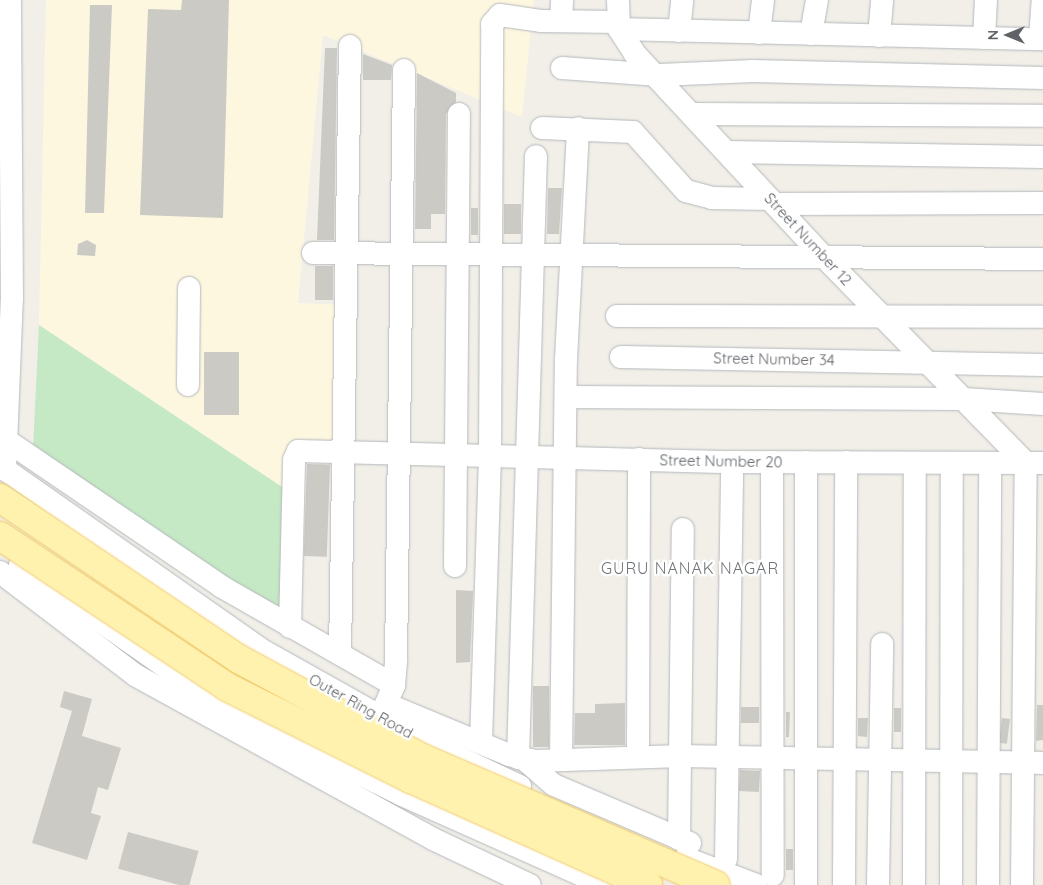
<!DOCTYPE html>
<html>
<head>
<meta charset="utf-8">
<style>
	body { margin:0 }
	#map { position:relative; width:1043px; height:885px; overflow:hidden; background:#f1efe8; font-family:Quicksand,sans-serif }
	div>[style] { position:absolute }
	.commercial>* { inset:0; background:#fef7e0 }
	.green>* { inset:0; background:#c5e8c5 }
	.building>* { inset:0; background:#cccac5; transform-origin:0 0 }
	.roads { filter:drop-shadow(0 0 1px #b5b8bc) drop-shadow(0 0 1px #b5b8bc) }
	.minor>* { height:22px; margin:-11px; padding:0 11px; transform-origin:11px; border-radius:11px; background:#fff }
	.bridges { filter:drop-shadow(0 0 1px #f2c960) drop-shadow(0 0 1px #f2c960) }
	.major-bridge>* { height:28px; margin:-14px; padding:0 14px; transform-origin:14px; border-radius:14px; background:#fff2af }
	span { translate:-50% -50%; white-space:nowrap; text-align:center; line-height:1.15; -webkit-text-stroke:5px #fff; paint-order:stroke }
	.street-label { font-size:15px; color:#5f6368 }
	.neighbourhood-label { font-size:16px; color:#70757a; letter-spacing:1px }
	.north { position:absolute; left:983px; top:10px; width:50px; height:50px; -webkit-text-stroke:4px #fff; paint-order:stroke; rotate:270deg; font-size:14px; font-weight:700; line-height:20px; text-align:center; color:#5f6368 }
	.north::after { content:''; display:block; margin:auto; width:18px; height:22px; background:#5f6368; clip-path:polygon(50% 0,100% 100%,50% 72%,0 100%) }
</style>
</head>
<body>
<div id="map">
	<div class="commercial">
		<i style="clip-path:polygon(46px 0,534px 0,522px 117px,323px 35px,298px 303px,345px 305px,342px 450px,289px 450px,288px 491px,39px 325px)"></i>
	</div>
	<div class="green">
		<i style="clip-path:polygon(39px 325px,288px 491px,281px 619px,33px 450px)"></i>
	</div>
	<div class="building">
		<i style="clip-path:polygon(182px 0,229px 0,223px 218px,140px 215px,148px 9px,181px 10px)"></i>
		<i style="clip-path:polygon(90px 5px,112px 5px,104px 213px,85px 213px)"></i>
		<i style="clip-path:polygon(325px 48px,337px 48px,334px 240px,317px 240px)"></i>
		<i style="clip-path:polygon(363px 54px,392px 65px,391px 80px,363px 80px)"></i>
		<i style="clip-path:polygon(417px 73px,456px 93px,456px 102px,446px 114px,445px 214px,431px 214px,431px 229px,415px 229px)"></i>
		<i style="clip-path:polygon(548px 188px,562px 188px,559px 234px,547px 234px)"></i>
		<i style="left:504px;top:204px;width:17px;height:30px"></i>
		<i style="left:471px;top:208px;width:7px;height:27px"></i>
		<i style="clip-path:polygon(87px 240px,96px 245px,95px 256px,77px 255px,78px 244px)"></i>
		<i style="left:315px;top:266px;width:18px;height:34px"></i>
		<i style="left:204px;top:352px;width:35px;height:63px"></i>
		<i style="left:307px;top:464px;width:23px;height:92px;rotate:2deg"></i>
		<i style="clip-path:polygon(456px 590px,473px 591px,470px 662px,456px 663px)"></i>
		<i style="left:533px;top:686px;width:16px;height:61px"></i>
		<i style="clip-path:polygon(64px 691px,92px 699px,82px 736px,121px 748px,108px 790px,98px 787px,91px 813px,101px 816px,87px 860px,32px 843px,72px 711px,60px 707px)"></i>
		<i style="clip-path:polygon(625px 703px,625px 745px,574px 745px,575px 713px,595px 713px,595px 704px)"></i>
		<i style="clip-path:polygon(1037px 705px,1043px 705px,1043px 740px,1036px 741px)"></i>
		<i style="left:741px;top:707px;width:18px;height:16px"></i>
		<i style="left:894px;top:708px;width:7px;height:24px"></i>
		<i style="clip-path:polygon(786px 712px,790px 712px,789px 737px,786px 737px)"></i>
		<i style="clip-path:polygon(858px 718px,868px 718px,867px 737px,858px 736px)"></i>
		<i style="left:1002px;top:718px;width:8px;height:25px;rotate:7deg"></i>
		<i style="left:740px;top:770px;width:20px;height:21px;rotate:3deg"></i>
		<i style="left:128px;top:832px;width:73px;height:38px;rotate:15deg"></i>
		<i style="left:786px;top:849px;width:7px;height:21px"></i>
	</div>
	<div class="roads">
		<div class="minor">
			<i style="left:618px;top:0;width:29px;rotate:88deg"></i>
			<i style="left:619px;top:29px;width:30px;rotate:57deg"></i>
			<i style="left:635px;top:54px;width:276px;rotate:47.1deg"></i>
			<i style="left:823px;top:256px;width:290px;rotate:45.6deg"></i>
			<i style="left:561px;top:21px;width:21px;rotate:-87deg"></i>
			<i style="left:619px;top:29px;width:424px;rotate:1.4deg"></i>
			<i style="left:679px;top:31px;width:31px;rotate:-84deg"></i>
			<i style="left:759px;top:33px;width:33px;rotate:-83deg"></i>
			<i style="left:811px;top:34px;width:35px;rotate:-80deg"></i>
			<i style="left:879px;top:36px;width:36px;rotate:-85deg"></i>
			<i style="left:984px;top:38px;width:38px;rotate:-87deg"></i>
			<i style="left:1040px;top:39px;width:39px;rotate:-86deg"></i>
			<i style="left:562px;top:68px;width:97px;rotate:4.1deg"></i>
			<i style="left:659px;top:75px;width:94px;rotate:-2.4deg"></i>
			<i style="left:753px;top:71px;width:290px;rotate:1.4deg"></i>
			<i style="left:693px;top:114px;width:350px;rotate:0.3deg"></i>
			<i style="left:542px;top:128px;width:91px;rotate:2.5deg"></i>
			<i style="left:633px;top:132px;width:79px;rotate:48.1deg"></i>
			<i style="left:686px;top:191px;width:27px;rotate:15deg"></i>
			<i style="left:712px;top:198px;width:58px;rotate:1deg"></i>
			<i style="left:727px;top:152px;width:316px;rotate:0.9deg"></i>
			<i style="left:775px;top:204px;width:268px;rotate:-0.2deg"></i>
			<i style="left:313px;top:253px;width:730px;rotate:0.47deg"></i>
			<i style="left:617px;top:316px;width:426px;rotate:0.1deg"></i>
			<i style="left:621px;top:357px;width:422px;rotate:1.1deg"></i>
			<i style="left:188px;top:385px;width:97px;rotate:-89.4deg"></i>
			<i style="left:566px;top:397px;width:398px;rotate:0.3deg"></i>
			<i style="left:964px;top:399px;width:79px;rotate:3.6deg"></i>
			<i style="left:6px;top:440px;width:261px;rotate:34.2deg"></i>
			<i style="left:222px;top:587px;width:198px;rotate:29.7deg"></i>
			<i style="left:772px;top:462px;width:413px;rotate:89.9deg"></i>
			<i style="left:806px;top:462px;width:423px;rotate:90deg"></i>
			<i style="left:0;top:466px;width:318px;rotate:35.1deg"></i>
			<i style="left:260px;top:649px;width:190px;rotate:29.3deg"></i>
			<i style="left:426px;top:742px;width:104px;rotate:25.1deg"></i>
			<i style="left:5px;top:470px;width:171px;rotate:-87.7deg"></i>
			<i style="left:12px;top:299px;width:299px;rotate:-90.4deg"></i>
			<i style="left:20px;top:565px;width:244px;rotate:35deg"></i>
			<i style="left:220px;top:705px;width:203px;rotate:26.3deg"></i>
			<i style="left:402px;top:795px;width:221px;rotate:24deg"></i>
			<i style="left:455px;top:566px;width:452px;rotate:-89.5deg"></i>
			<i style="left:0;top:572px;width:170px;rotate:37.3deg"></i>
			<i style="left:135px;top:675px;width:340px;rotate:28.8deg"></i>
			<i style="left:433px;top:839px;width:107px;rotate:25.4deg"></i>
			<i style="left:290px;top:627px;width:167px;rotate:-88.6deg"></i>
			<i style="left:294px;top:460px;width:10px;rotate:-66deg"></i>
			<i style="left:298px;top:451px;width:434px;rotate:1.5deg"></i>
			<i style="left:732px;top:462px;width:311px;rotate:0.2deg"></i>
			<i style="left:340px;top:654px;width:608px;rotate:-89.06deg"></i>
			<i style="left:386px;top:704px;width:133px;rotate:22.5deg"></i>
			<i style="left:509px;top:755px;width:28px;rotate:13deg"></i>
			<i style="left:536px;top:761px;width:145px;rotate:-2deg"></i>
			<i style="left:681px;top:756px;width:362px;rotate:1.1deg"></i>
			<i style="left:380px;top:717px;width:35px;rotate:-66deg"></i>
			<i style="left:394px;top:685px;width:25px;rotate:-85deg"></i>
			<i style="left:396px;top:660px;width:590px;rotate:-89.22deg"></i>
			<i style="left:481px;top:743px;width:288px;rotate:-88.2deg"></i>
			<i style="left:490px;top:455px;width:431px;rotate:-89.7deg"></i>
			<i style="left:492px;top:24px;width:12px;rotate:-48deg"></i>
			<i style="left:500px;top:15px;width:41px;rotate:8.3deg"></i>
			<i style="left:541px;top:21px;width:77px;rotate:0.7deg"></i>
			<i style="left:638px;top:757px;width:298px;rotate:-89.8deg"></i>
			<i style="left:518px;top:758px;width:602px;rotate:-88.29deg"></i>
			<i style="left:525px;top:760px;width:38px;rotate:41deg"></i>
			<i style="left:554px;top:785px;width:148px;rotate:23.1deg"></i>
			<i style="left:561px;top:760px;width:401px;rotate:-89.3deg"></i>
			<i style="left:566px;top:359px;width:231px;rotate:-87deg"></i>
			<i style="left:679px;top:839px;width:310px;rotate:-89.3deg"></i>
			<i style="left:685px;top:858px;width:76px;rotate:20.8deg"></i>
			<i style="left:726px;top:859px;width:397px;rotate:-89.1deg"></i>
			<i style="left:844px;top:885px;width:423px;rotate:-89.7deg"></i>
			<i style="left:878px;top:885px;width:241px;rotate:-89deg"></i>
			<i style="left:914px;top:885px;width:422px;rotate:-89.9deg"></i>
			<i style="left:951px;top:885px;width:422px;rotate:-89.9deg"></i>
			<i style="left:988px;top:885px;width:422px;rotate:-89.7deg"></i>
			<i style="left:1022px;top:885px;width:422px;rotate:-89.5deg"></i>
		</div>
	</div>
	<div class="bridges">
		<div class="major-bridge">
			<i style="left:0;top:498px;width:288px;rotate:34deg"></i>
			<i style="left:239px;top:659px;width:206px;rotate:28.4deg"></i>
			<i style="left:420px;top:757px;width:322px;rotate:23.4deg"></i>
			<i style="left:0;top:536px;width:273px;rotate:33.6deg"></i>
			<i style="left:227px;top:687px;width:206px;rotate:26.6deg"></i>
			<i style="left:411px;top:779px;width:260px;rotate:24.1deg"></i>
		</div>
	</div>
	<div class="street-label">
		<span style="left:808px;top:239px;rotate:47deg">Street Number 12</span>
		<span style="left:774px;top:359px;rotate:1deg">Street Number 34</span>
		<span style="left:721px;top:461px;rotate:1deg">Street Number 20</span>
		<span style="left:361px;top:706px;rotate:29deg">Outer Ring Road</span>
	</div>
	<div class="neighbourhood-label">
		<span style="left:690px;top:568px">GURU NANAK NAGAR</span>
	</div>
	<div class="north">N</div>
</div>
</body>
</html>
